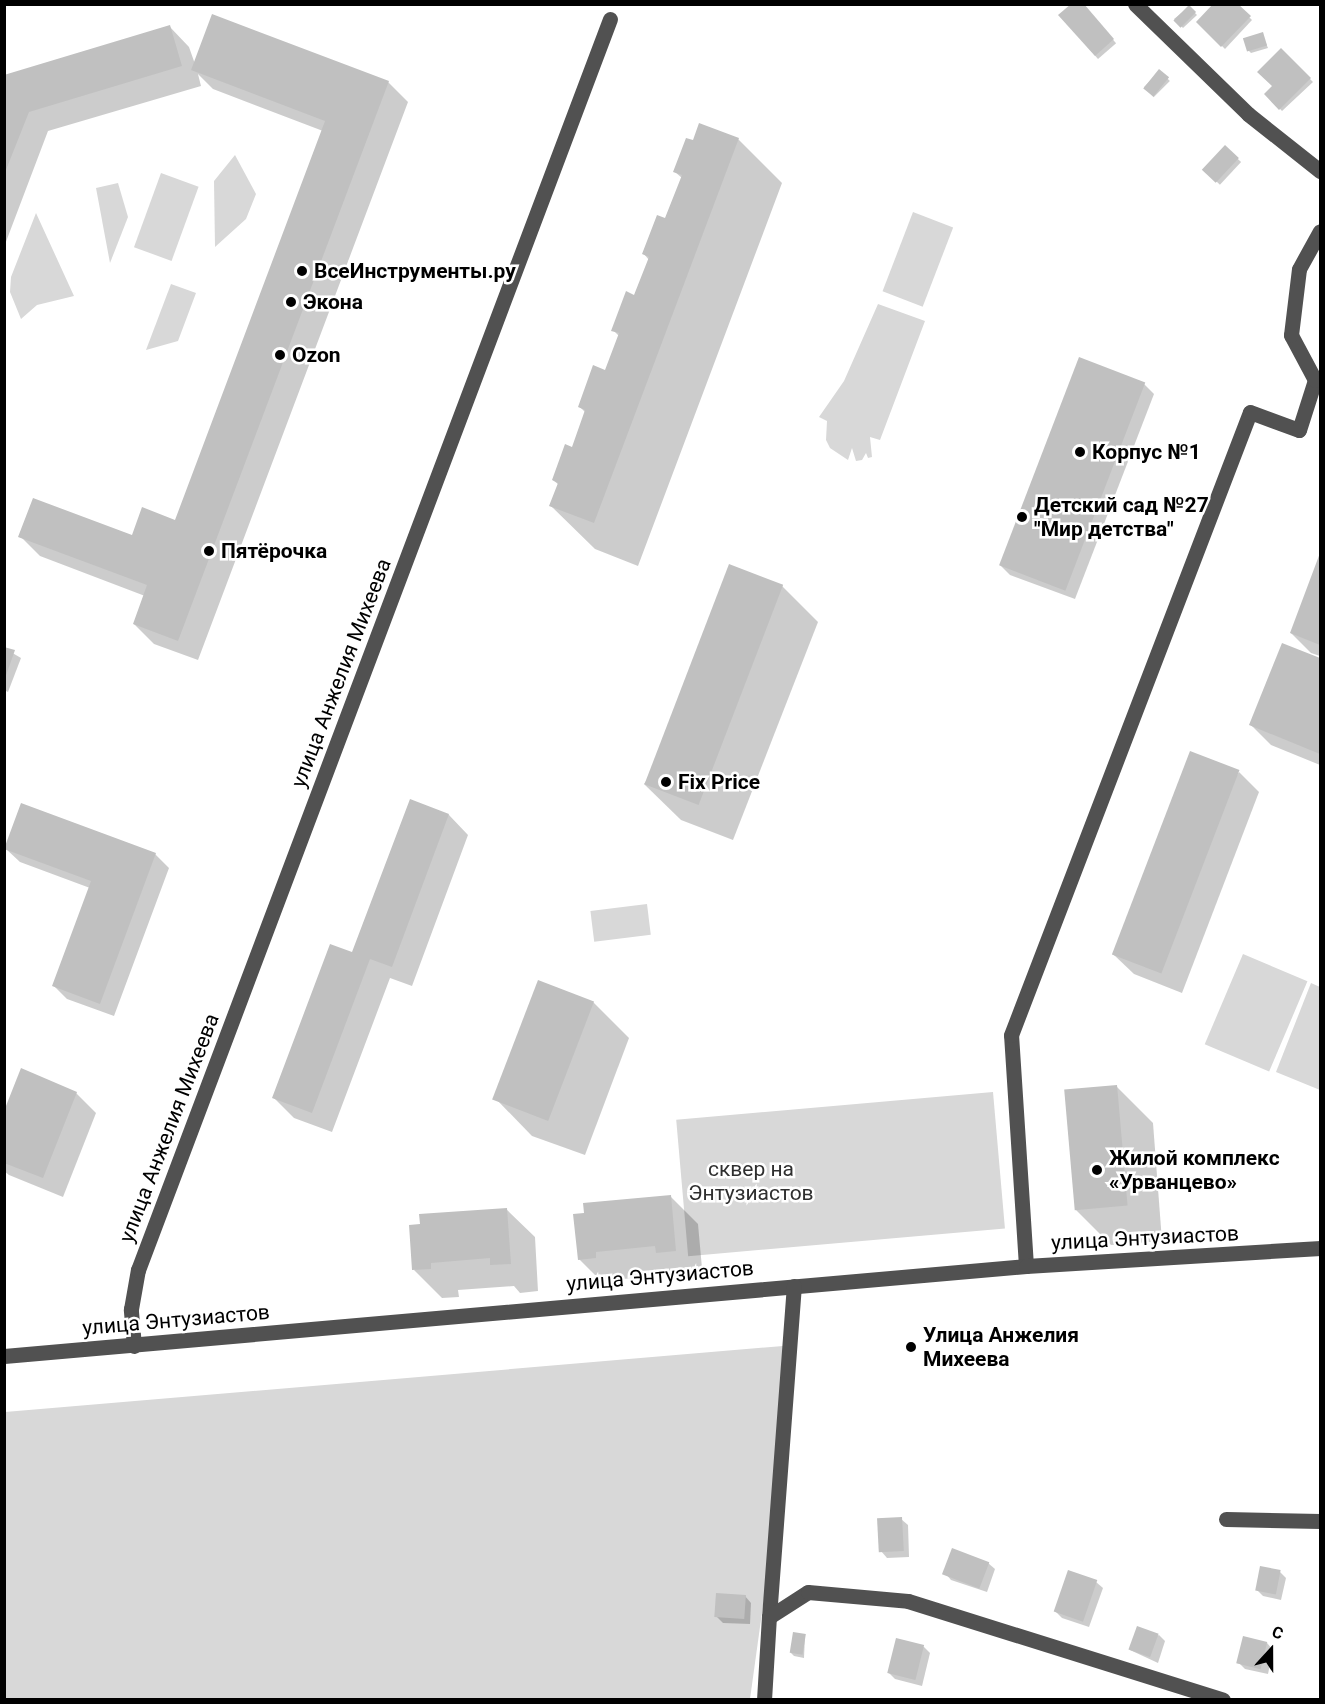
<!DOCTYPE html>
<html>
<head>
<meta charset="utf-8">
<style>
	body { margin:0 }
	#map { position:relative; width:1325px; height:1704px; overflow:hidden; background:#fff; font-family:Roboto,sans-serif }
	div>[style] { position:absolute }
	.green>* { inset:0; background:#d8d8d8; transform-origin:0 0 }
	.shadow>* { inset:0; background:#0003; transform-origin:0 0 }
	.building>* { inset:0; background:#c0c0c0; transform-origin:0 0 }
	.minor>* { height:15px; margin:-7.5px; padding:0 7.5px; transform-origin:7.5px; border-radius:7.5px; background:#515151 }
	.dots>* { width:16px; height:16px; translate:-50% -50%; box-sizing:border-box; border:3px solid #fff; border-radius:50% }
	span { translate:-50% -50%; white-space:nowrap; text-align:center; line-height:1.15; -webkit-text-stroke:5px #fff; paint-order:stroke }
	.poi-label { font-size:21px; color:#000; font-weight:700 }
	.left { translate:0 -50%; text-align:left }
	.street-label { font-size:21px; color:#000 }
	.park-label { font-size:21px; color:#2f2f2f }
	.frame { position:absolute; inset:0; border:6px solid #000; pointer-events:none }
	.north { position:absolute; left:1241px; top:1620px; width:60px; height:60px; -webkit-text-stroke:4px #fff; paint-order:stroke; rotate:21deg; font-size:16px; font-weight:700; line-height:24px; text-align:center; color:#000 }
	.north::after { content:''; display:block; margin:auto; width:21px; height:27px; background:#000; clip-path:polygon(50% 0,100% 100%,50% 72%,0 100%) }
</style>
</head>
<body>
<div id="map">
	<div class="green">
		<i style="clip-path:polygon(235px 155px,256px 194px,246px 219px,215px 247px,214px 181px)"></i>
		<i style="left:161px;top:173px;width:40px;height:79px;rotate:20deg"></i>
		<i style="clip-path:polygon(118px 183px,128px 217px,110px 263px,96px 188px)"></i>
		<i style="left:913px;top:212px;width:43px;height:85px;rotate:21deg"></i>
		<i style="clip-path:polygon(36px 213px,74px 296px,37px 305px,21px 319px,10px 292px,11px 277px)"></i>
		<i style="clip-path:polygon(171px 284px,196px 293px,178px 341px,146px 350px)"></i>
		<i style="clip-path:polygon(878px 304px,925px 321px,880px 440px,870px 437px,872px 457px,868px 458px,866px 453px,862px 460px,856px 461px,852px 448px,848px 460px,830px 448px,826px 440px,827px 421px,819px 417px,844px 381px)"></i>
		<i style="left:647px;top:904px;width:31px;height:57px;rotate:83deg"></i>
		<i style="left:1243px;top:954px;width:70px;height:98px;rotate:23deg"></i>
		<i style="clip-path:polygon(1311px 983px,1320px 987px,1320px 1090px,1276px 1072px)"></i>
		<i style="left:993px;top:1092px;width:137px;height:318px;rotate:85deg"></i>
		<i style="clip-path:polygon(783px 1346px,768px 1569px,750px 1699px,5px 1700px,5px 1412px)"></i>
	</div>
	<div class="shadow">
		<i style="left:1082px;top:4px;width:52px;height:24px;rotate:49deg"></i>
		<i style="clip-path:polygon(1236px 4px,1252px 20px,1225px 49px,1198px 22px)"></i>
		<i style="clip-path:polygon(1189px 7px,1197px 15px,1183px 28px,1174px 19px)"></i>
		<i style="clip-path:polygon(170px 27px,189px 47px,195px 64px,388px 82px,408px 102px,198px 660px,154px 644px,134px 624px,145px 596px,40px 556px,20px 536px,133px 537px,176px 521px,323px 131px,213px 89px,198px 74px,201px 86px,48px 131px,4px 247px,4px 76px)"></i>
		<i style="clip-path:polygon(1262px 34px,1268px 48px,1251px 53px,1248px 50px)"></i>
		<i style="clip-path:polygon(1281px 50px,1313px 82px,1282px 111px,1266px 94px,1274px 86px)"></i>
		<i style="left:1160px;top:71px;width:14px;height:23px;rotate:45deg"></i>
		<i style="clip-path:polygon(738px 139px,782px 183px,638px 566px,595px 549px,551px 506px,559px 485px,553px 480px,572px 449px,586px 413px,579px 406px,606px 372px,619px 336px,613px 330px,635px 296px,649px 260px,644px 254px,666px 220px,682px 178px,675px 172px,694px 142px)"></i>
		<i style="left:1225px;top:147px;width:22px;height:31px;rotate:43deg"></i>
		<i style="clip-path:polygon(1144px 384px,1154px 394px,1075px 599px,1010px 575px,1000px 565px)"></i>
		<i style="clip-path:polygon(1320px 558px,1320px 656px,1311px 653px,1291px 633px)"></i>
		<i style="clip-path:polygon(782px 586px,818px 622px,733px 840px,681px 820px,644px 784px)"></i>
		<i style="clip-path:polygon(1283px 645px,1320px 660px,1320px 765px,1271px 745px,1251px 725px)"></i>
		<i style="clip-path:polygon(4px 648px,21px 658px,8px 692px,4px 690px)"></i>
		<i style="clip-path:polygon(1239px 772px,1259px 792px,1182px 993px,1134px 974px,1114px 955px)"></i>
		<i style="clip-path:polygon(411px 801px,449px 815px,468px 835px,412px 986px,390px 978px,332px 1132px,294px 1118px,274px 1098px,353px 954px)"></i>
		<i style="clip-path:polygon(6px 849px,155px 854px,169px 868px,114px 1016px,67px 999px,54px 986px,90px 888px,20px 862px)"></i>
		<i style="clip-path:polygon(593px 1002px,629px 1038px,585px 1155px,532px 1136px,496px 1099px)"></i>
		<i style="clip-path:polygon(1117px 1087px,1153px 1123px,1162px 1241px,1111px 1245px,1075px 1209px)"></i>
		<i style="clip-path:polygon(76px 1093px,96px 1113px,63px 1197px,9px 1175px,4px 1171px,4px 1115px)"></i>
		<i style="clip-path:polygon(670px 1196px,698px 1224px,703px 1279px,685px 1280px,679px 1274px,623px 1279px,624px 1286px,607px 1287px,579px 1259px)"></i>
		<i style="clip-path:polygon(506px 1209px,535px 1237px,538px 1291px,520px 1293px,514px 1286px,458px 1290px,459px 1297px,442px 1298px,414px 1270px)"></i>
		<i style="clip-path:polygon(901px 1519px,908px 1525px,909px 1557px,887px 1558px,881px 1551px)"></i>
		<i style="clip-path:polygon(988px 1563px,995px 1569px,987px 1592px,951px 1580px,945px 1573px)"></i>
		<i style="clip-path:polygon(1069px 1572px,1096px 1582px,1103px 1588px,1089px 1627px,1062px 1618px,1055px 1611px)"></i>
		<i style="clip-path:polygon(1280px 1572px,1286px 1578px,1281px 1600px,1263px 1596px,1256px 1589px)"></i>
		<i style="clip-path:polygon(745px 1596px,751px 1603px,750px 1624px,723px 1623px,716px 1616px)"></i>
		<i style="clip-path:polygon(805px 1635px,804px 1658px,794px 1656px,791px 1653px)"></i>
		<i style="clip-path:polygon(1159px 1635px,1165px 1641px,1158px 1663px,1130px 1650px)"></i>
		<i style="clip-path:polygon(897px 1640px,924px 1647px,930px 1653px,922px 1686px,895px 1679px,889px 1673px)"></i>
		<i style="clip-path:polygon(1267px 1643px,1273px 1650px,1268px 1674px,1245px 1669px,1239px 1663px)"></i>
	</div>
	<div class="building">
		<i style="clip-path:polygon(1071px 4px,1084px 4px,1114px 39px,1095px 56px,1058px 15px)"></i>
		<i style="clip-path:polygon(1213px 4px,1238px 4px,1251px 16px,1221px 47px,1196px 22px)"></i>
		<i style="left:1189px;top:5px;width:10px;height:22px;rotate:45deg"></i>
		<i style="clip-path:polygon(212px 14px,389px 81px,178px 641px,133px 624px,147px 585px,18px 537px,33px 498px,132px 535px,142px 507px,175px 520px,325px 121px,191px 70px)"></i>
		<i style="clip-path:polygon(170px 25px,182px 66px,29px 112px,4px 175px,4px 75px)"></i>
		<i style="left:1263px;top:32px;width:14px;height:21px;rotate:73deg"></i>
		<i style="clip-path:polygon(1281px 48px,1311px 78px,1279px 110px,1264px 94px,1272px 86px,1257px 72px)"></i>
		<i style="left:1159px;top:69px;width:13px;height:25px;rotate:39deg"></i>
		<i style="clip-path:polygon(699px 123px,739px 138px,594px 523px,549px 506px,558px 483px,552px 480px,565px 444px,572px 447px,585px 410px,578px 407px,593px 365px,605px 370px,619px 333px,611px 331px,626px 291px,634px 295px,649px 257px,642px 254px,657px 215px,665px 218px,682px 175px,673px 172px,686px 138px,693px 140px)"></i>
		<i style="left:1225px;top:145px;width:19px;height:34px;rotate:43deg"></i>
		<i style="left:1079px;top:357px;width:71px;height:223px;rotate:21deg"></i>
		<i style="clip-path:polygon(1320px 553px,1320px 645px,1290px 633px)"></i>
		<i style="left:729px;top:564px;width:58px;height:236px;rotate:21deg"></i>
		<i style="clip-path:polygon(1282px 643px,1320px 658px,1320px 754px,1249px 725px)"></i>
		<i style="clip-path:polygon(4px 647px,15px 650px,5px 678px,4px 678px)"></i>
		<i style="left:1190px;top:751px;width:53px;height:218px;rotate:21deg"></i>
		<i style="clip-path:polygon(410px 799px,449px 814px,392px 967px,370px 959px,312px 1113px,272px 1098px,330px 944px,352px 952px)"></i>
		<i style="clip-path:polygon(21px 803px,156px 853px,100px 1004px,52px 986px,91px 881px,4px 849px)"></i>
		<i style="left:538px;top:980px;width:60px;height:128px;rotate:21deg"></i>
		<i style="clip-path:polygon(21px 1068px,77px 1092px,43px 1178px,4px 1163px,4px 1111px)"></i>
		<i style="left:1117px;top:1085px;width:121px;height:53px;rotate:85deg"></i>
		<i style="clip-path:polygon(671px 1195px,676px 1251px,656px 1253px,655px 1246px,596px 1252px,596px 1258px,578px 1260px,573px 1214px,584px 1213px,583px 1203px)"></i>
		<i style="clip-path:polygon(507px 1208px,511px 1264px,490px 1265px,490px 1258px,431px 1263px,431px 1269px,412px 1270px,409px 1225px,420px 1224px,419px 1214px)"></i>
		<i style="left:902px;top:1517px;width:34px;height:25px;rotate:87deg"></i>
		<i style="left:952px;top:1548px;width:40px;height:28px;rotate:21deg"></i>
		<i style="left:1260px;top:1566px;width:21px;height:25px;rotate:11deg"></i>
		<i style="left:1068px;top:1570px;width:31px;height:44px;rotate:19deg"></i>
		<i style="left:716px;top:1593px;width:30px;height:24px;rotate:4deg"></i>
		<i style="left:1137px;top:1626px;width:23px;height:25px;rotate:20deg"></i>
		<i style="left:793px;top:1632px;width:13px;height:21px;rotate:9deg"></i>
		<i style="left:1243px;top:1636px;width:25px;height:28px;rotate:14deg"></i>
		<i style="left:896px;top:1638px;width:29px;height:36px;rotate:14deg"></i>
	</div>
	<div class="minor">
		<i style="left:1135px;top:4px;width:158px;rotate:44.2deg"></i>
		<i style="left:1248px;top:114px;width:92px;rotate:38.4deg"></i>
		<i style="left:1026px;top:1266px;width:231px;rotate:-93.7deg"></i>
		<i style="left:1011px;top:1035px;width:667px;rotate:-69.01deg"></i>
		<i style="left:1250px;top:412px;width:52px;rotate:20.2deg"></i>
		<i style="left:1299px;top:430px;width:52px;rotate:-72.3deg"></i>
		<i style="left:1315px;top:380px;width:51px;rotate:-118.1deg"></i>
		<i style="left:1291px;top:335px;width:66px;rotate:-83.1deg"></i>
		<i style="left:1299px;top:269px;width:43px;rotate:-61.1deg"></i>
		<i style="left:134px;top:1346px;width:37px;rotate:-95deg"></i>
		<i style="left:131px;top:1309px;width:40px;rotate:-80deg"></i>
		<i style="left:138px;top:1270px;width:1337px;rotate:-69.33deg"></i>
		<i style="left:4px;top:1356px;width:1026px;rotate:-5.03deg"></i>
		<i style="left:1026px;top:1266px;width:295px;rotate:-3.5deg"></i>
		<i style="left:1226px;top:1519px;width:94px;rotate:1.2deg"></i>
		<i style="left:769px;top:1617px;width:332px;rotate:-85.7deg"></i>
		<i style="left:764px;top:1700px;width:83px;rotate:-86.6deg"></i>
		<i style="left:769px;top:1617px;width:46px;rotate:-32.7deg"></i>
		<i style="left:808px;top:1592px;width:100px;rotate:5.1deg"></i>
		<i style="left:908px;top:1601px;width:330px;rotate:17.4deg"></i>
	</div>
	<div class="dots">
		<i style="left:302px;top:271px;background:#000"></i>
		<i style="left:291px;top:302px;background:#000"></i>
		<i style="left:280px;top:355px;background:#000"></i>
		<i style="left:1080px;top:452px;background:#000"></i>
		<i style="left:1022px;top:517px;background:#000"></i>
		<i style="left:209px;top:551px;background:#000"></i>
		<i style="left:666px;top:782px;background:#000"></i>
		<i style="left:1097px;top:1170px;background:#000"></i>
		<i style="left:911px;top:1347px;background:#000"></i>
	</div>
	<div class="poi-label">
		<span class="left" style="left:314px;top:271px">ВсеИнструменты.ру</span>
		<span class="left" style="left:303px;top:302px">Экона</span>
		<span class="left" style="left:292px;top:355px">Ozon</span>
		<span class="left" style="left:1092px;top:452px">Корпус №1</span>
		<span class="left" style="left:1034px;top:517px">Детский сад №27<br>"Мир детства"</span>
		<span class="left" style="left:221px;top:551px">Пятёрочка</span>
		<span class="left" style="left:678px;top:782px">Fix Price</span>
		<span class="left" style="left:1109px;top:1170px">Жилой комплекс<br>«Урванцево»</span>
		<span class="left" style="left:923px;top:1347px">Улица Анжелия<br>Михеева</span>
	</div>
	<div class="street-label">
		<span style="left:341px;top:673px;rotate:-69deg">улица Анжелия Михеева</span>
		<span style="left:169px;top:1128px;rotate:-69deg">улица Анжелия Михеева</span>
		<span style="left:1145px;top:1238px;rotate:-3deg">улица Энтузиастов</span>
		<span style="left:660px;top:1276px;rotate:-5deg">улица Энтузиастов</span>
		<span style="left:176px;top:1320px;rotate:-5deg">улица Энтузиастов</span>
	</div>
	<div class="park-label">
		<span style="left:751px;top:1181px">сквер на<br>Энтузиастов</span>
	</div>
	<div class="frame"></div>
	<div class="north">С</div>
</div>
</body>
</html>
